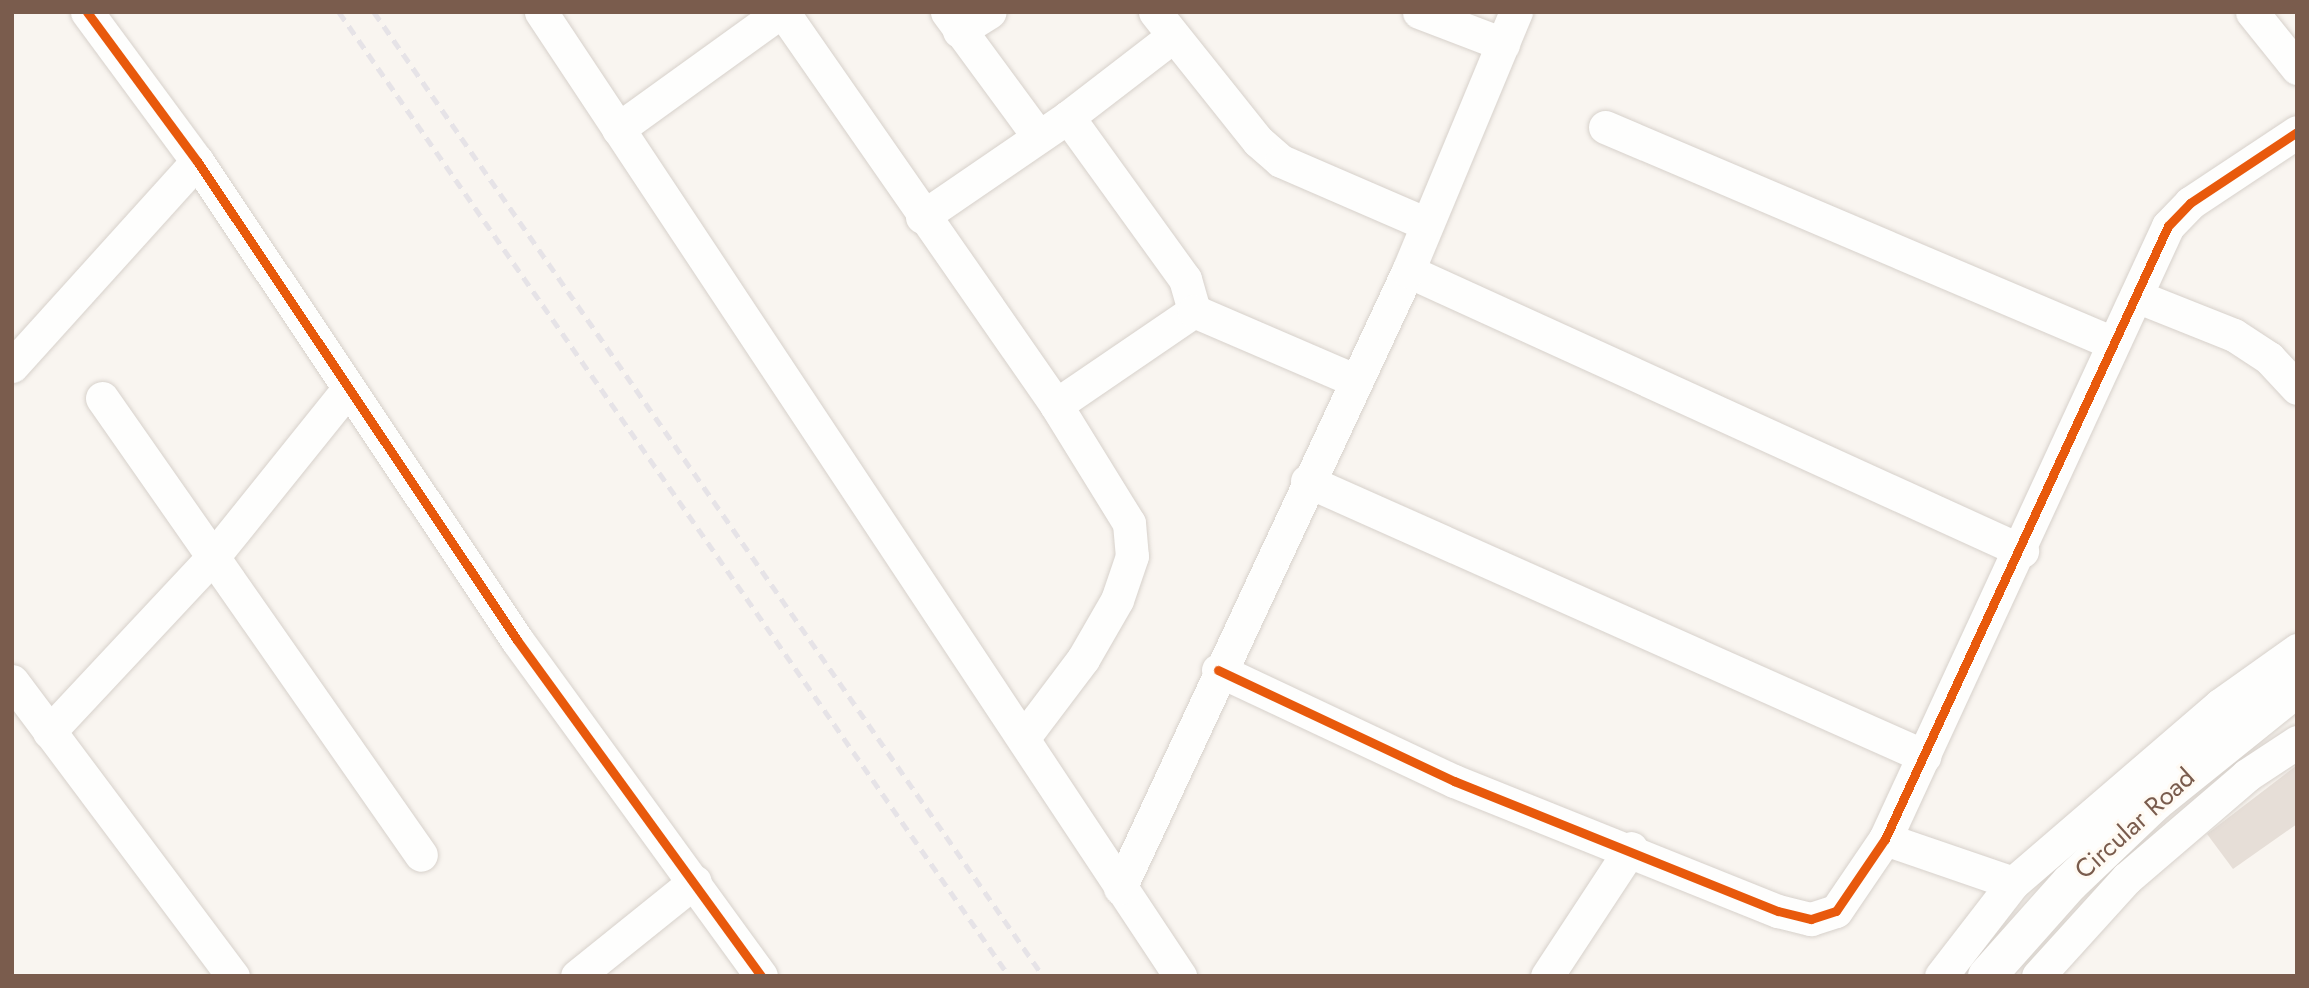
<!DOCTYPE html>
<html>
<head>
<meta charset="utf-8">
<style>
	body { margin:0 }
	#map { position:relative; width:2309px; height:988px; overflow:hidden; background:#f9f5f0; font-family:Jost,sans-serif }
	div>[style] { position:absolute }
	.building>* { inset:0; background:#e6ded7 }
	.roads { filter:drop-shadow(0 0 2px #d7d1cb) drop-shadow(0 0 2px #d7d1cb) }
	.minor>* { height:33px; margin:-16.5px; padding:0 16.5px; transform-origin:16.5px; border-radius:16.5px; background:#fefefd }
	.secondary>* { height:38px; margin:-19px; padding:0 19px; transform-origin:19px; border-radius:19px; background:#fefefd }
	.rail>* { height:5px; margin-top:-2.5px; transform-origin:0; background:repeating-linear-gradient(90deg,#e6e3e7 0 10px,transparent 0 17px) }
	.cycleway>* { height:9px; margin:-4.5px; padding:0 4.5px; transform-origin:4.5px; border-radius:4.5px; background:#e8590c }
	span { translate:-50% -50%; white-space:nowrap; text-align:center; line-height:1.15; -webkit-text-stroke:6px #fffaf3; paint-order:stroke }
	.street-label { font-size:26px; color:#7a5c4d }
	.frame { position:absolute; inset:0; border:14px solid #7a5c4d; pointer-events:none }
</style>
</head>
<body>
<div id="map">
	<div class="building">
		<i style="clip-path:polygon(2297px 765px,2297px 824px,2233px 869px,2207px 834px)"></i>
	</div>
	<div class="roads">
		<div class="minor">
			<i style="left:87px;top:12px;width:185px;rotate:53.6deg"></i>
			<i style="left:197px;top:161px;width:576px;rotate:56.25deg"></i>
			<i style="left:517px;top:640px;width:415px;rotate:54deg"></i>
			<i style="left:541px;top:12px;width:1157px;rotate:56.46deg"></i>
			<i style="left:783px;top:12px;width:479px;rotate:55.2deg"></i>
			<i style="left:1056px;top:405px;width:139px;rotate:58.3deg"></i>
			<i style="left:1129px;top:523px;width:33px;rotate:85deg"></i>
			<i style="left:1132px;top:556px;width:46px;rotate:108.8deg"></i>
			<i style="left:1117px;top:600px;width:68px;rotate:120deg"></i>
			<i style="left:1083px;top:659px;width:96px;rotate:127deg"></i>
			<i style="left:947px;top:12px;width:154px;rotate:53.7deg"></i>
			<i style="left:1155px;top:12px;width:165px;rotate:51.4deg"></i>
			<i style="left:1258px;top:141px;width:30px;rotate:41deg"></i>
			<i style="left:1281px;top:161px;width:156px;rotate:23.4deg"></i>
			<i style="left:1419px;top:12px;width:90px;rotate:20.9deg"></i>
			<i style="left:2252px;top:12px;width:72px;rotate:51.2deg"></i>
			<i style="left:959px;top:31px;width:36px;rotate:-32deg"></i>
			<i style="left:1068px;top:117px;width:200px;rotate:54.2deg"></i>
			<i style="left:1185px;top:279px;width:33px;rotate:74deg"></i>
			<i style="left:1605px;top:127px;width:552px;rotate:23.04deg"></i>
			<i style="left:618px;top:129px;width:200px;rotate:-35.8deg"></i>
			<i style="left:922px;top:217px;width:177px;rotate:-34.4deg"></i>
			<i style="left:1068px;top:117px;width:131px;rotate:-37.6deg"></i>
			<i style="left:1408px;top:271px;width:675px;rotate:24.51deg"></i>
			<i style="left:2136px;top:296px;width:105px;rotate:21.7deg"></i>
			<i style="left:2234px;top:335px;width:42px;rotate:33.3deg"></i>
			<i style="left:2269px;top:358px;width:41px;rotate:47deg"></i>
			<i style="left:12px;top:366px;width:276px;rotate:-47.9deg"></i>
			<i style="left:102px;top:398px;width:557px;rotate:55.08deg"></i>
			<i style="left:1056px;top:405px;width:167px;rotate:-34.3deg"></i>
			<i style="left:1194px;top:311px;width:174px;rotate:23.3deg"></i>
			<i style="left:1307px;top:481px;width:676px;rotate:24.02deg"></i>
			<i style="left:1218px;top:670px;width:261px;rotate:25.2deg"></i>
			<i style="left:1454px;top:781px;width:349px;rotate:21.9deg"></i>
			<i style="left:1778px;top:911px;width:34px;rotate:14deg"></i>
			<i style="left:1811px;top:919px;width:26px;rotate:-18deg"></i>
			<i style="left:1836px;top:911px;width:87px;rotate:-55.8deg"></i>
			<i style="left:1885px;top:839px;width:675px;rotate:-65.22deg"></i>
			<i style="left:2168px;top:226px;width:32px;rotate:-46deg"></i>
			<i style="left:2190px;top:203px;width:128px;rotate:-33.6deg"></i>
			<i style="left:12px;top:681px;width:369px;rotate:53.2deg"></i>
			<i style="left:49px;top:732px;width:240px;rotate:-46.9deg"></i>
			<i style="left:213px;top:557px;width:216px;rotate:-51.2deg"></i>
			<i style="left:1885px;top:839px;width:135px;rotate:19deg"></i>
			<i style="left:1120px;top:888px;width:681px;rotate:-64.98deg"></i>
			<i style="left:1408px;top:271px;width:281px;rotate:-67.4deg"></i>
			<i style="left:577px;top:976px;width:151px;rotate:-38.8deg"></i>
			<i style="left:1547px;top:976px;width:153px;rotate:-56.7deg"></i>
			<i style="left:1941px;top:976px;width:118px;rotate:-52.3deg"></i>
			<i style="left:2013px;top:883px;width:273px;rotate:-40.7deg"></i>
			<i style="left:2220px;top:705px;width:95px;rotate:-35.5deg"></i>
			<i style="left:2038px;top:976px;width:132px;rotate:-47.8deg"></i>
			<i style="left:2127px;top:878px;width:158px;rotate:-40.6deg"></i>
			<i style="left:2247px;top:775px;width:60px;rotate:-33.4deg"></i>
		</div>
		<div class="secondary">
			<i style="left:1987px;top:976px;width:125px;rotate:-48.3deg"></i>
			<i style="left:2070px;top:883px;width:117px;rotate:-43.6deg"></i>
			<i style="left:2155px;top:802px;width:182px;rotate:-38.8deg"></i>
		</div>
	</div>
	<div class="rail">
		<i style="left:339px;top:12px;width:1174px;rotate:55.2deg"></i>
		<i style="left:374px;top:12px;width:1173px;rotate:55.24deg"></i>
	</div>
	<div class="cycleway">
		<i style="left:87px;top:12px;width:185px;rotate:53.6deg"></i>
		<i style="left:197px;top:161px;width:576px;rotate:56.25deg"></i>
		<i style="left:517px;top:640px;width:415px;rotate:54deg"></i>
		<i style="left:1218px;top:670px;width:261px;rotate:25.2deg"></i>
		<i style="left:1454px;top:781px;width:349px;rotate:21.9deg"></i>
		<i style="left:1778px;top:911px;width:34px;rotate:14deg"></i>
		<i style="left:1811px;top:919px;width:26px;rotate:-18deg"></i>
		<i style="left:1836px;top:911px;width:87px;rotate:-55.8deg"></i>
		<i style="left:1885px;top:839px;width:675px;rotate:-65.22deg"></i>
		<i style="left:2168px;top:226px;width:32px;rotate:-46deg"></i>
		<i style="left:2190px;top:203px;width:128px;rotate:-33.6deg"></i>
	</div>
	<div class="street-label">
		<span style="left:2135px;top:824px;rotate:-42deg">Circular Road</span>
	</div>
	<div class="frame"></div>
</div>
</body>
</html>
